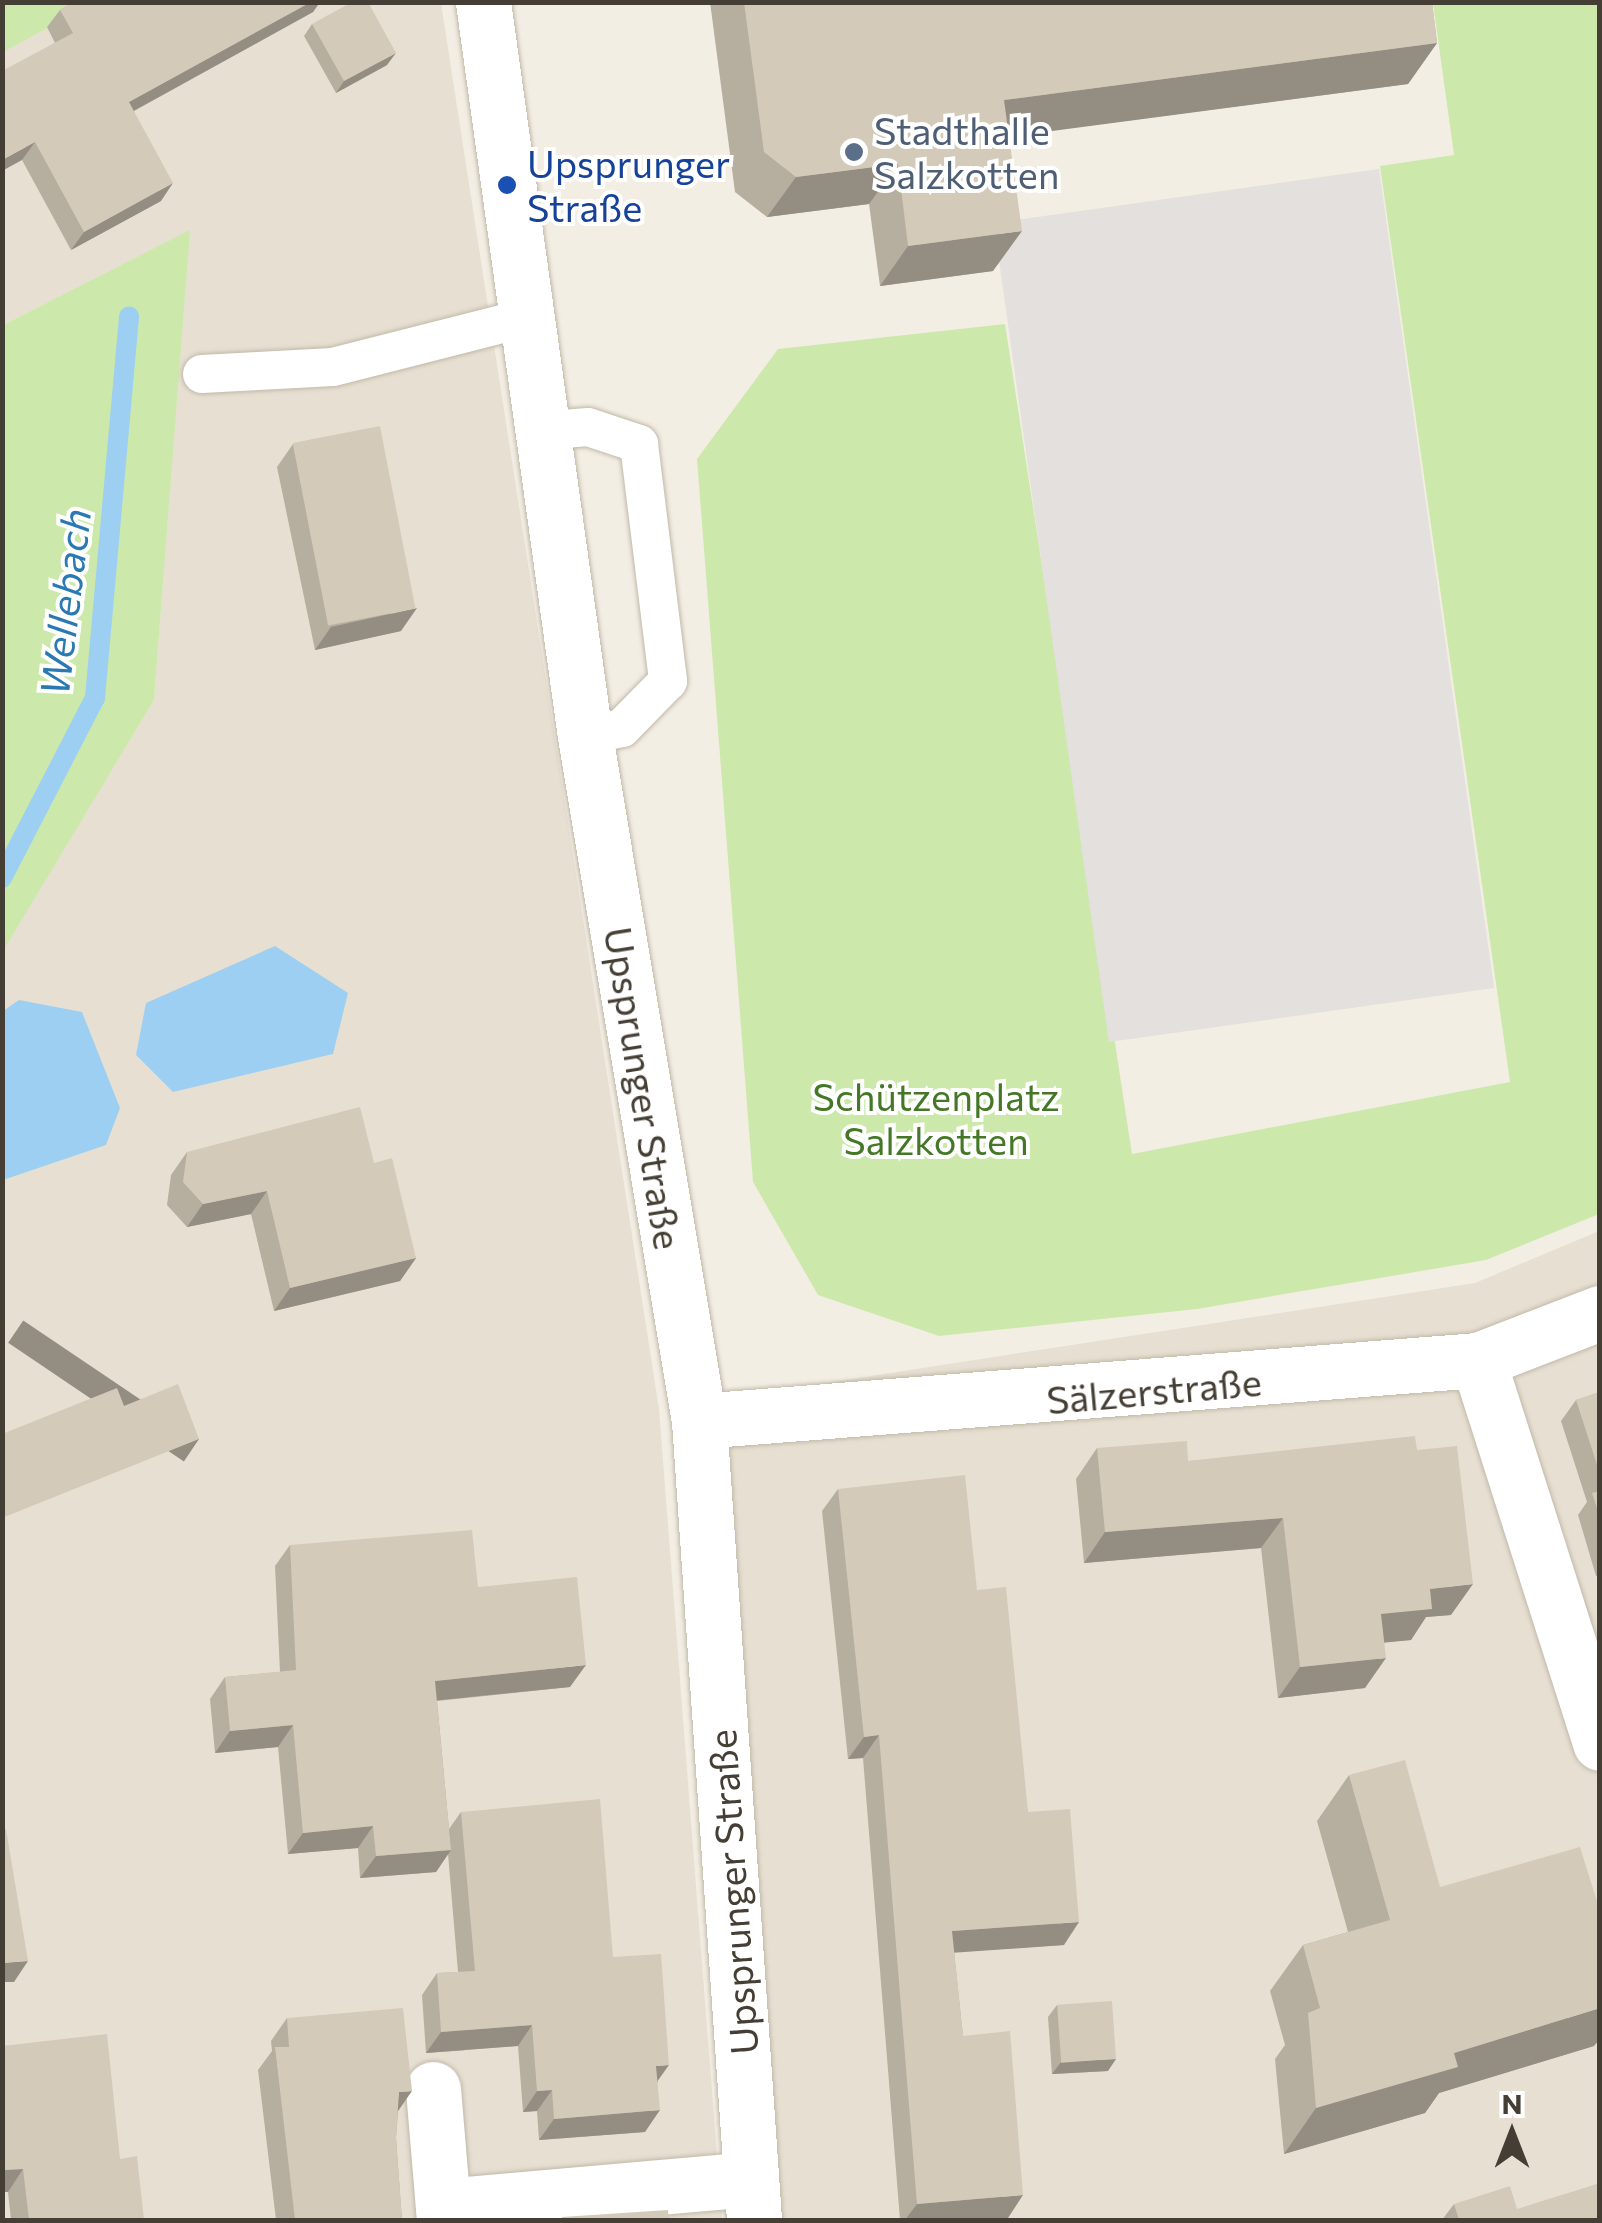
<!DOCTYPE html>
<html>
<head>
<meta charset="utf-8">
<style>
	body { margin:0 }
	#map { position:relative; width:1602px; height:2223px; overflow:hidden; background:#f3eee4; font-family:Commissioner,sans-serif }
	div>[style] { position:absolute }
	.residential>* { inset:0; background:#e7e0d2 }
	.green>* { inset:0; background:#cce9ab }
	.parking>* { inset:0; background:#e3e0dd; transform-origin:0 0 }
	.water>* { inset:0; background:#9dcff2 }
	.stream>* { height:20px; margin:-10px; padding:0 10px; transform-origin:10px; border-radius:10px; background:#9dcff2 }
	.roads { filter:drop-shadow(0 0 2px #c1b9a9) drop-shadow(0 0 2px #c1b9a9) }
	.lane>* { height:38px; margin:-19px; padding:0 19px; transform-origin:19px; border-radius:19px; background:#fff }
	.street>* { height:55px; margin:-27.5px; padding:0 27.5px; transform-origin:27.5px; border-radius:27.5px; background:#fff }
	.wall>* { inset:0; background:#b6ae9f }
	.shaded-wall>* { inset:0; background:#948d82; transform-origin:0 0 }
	.building>* { inset:0; background:#d4cab9; transform-origin:0 0 }
	.dots>* { width:28px; height:28px; translate:-50% -50%; box-sizing:border-box; border:5px solid #fff; border-radius:50% }
	span { translate:-50% -50%; white-space:nowrap; text-align:center; line-height:1.15; -webkit-text-stroke:8px #fff; paint-order:stroke }
	.service-label { font-size:38px; color:#4e5e75 }
	.left { translate:0 -50%; text-align:left }
	.transit-label { font-size:38px; color:#164399 }
	.street-label { font-size:38px; color:#453e34 }
	.park-label { font-size:38px; color:#447826 }
	.water-label { font-size:40px; color:#2a79b3; font-style:italic }
	.frame { position:absolute; inset:0; border:5px solid #453e34; pointer-events:none }
	.north { position:absolute; left:1462px; top:2083px; width:100px; height:100px; -webkit-text-stroke:8px #fff; paint-order:stroke; rotate:0deg; font-size:28px; font-weight:700; line-height:40px; text-align:center; color:#453e34 }
	.north::after { content:''; display:block; margin:auto; width:35px; height:45px; background:#453e34; clip-path:polygon(50% 0,100% 100%,50% 72%,0 100%) }
</style>
</head>
<body>
<div id="map">
	<div class="residential">
		<i style="clip-path:polygon(3px 3px,441px 3px,659px 1409px,722px 2220px,3px 2220px,2px 951px,154px 700px,189px 231px,3px 325px)"></i>
		<i style="clip-path:polygon(1599px 1231px,1599px 2220px,781px 2220px,721px 1399px,1475px 1283px)"></i>
	</div>
	<div class="green">
		<i style="clip-path:polygon(3px 3px,94px 3px,3px 52px)"></i>
		<i style="clip-path:polygon(1433px 3px,1599px 3px,1599px 1214px,1486px 1260px,1197px 1309px,939px 1336px,818px 1295px,753px 1182px,697px 459px,778px 349px,1005px 324px,1132px 1154px,1510px 1082px,1380px 166px,1454px 155px)"></i>
		<i style="clip-path:polygon(190px 230px,154px 700px,3px 951px,3px 325px)"></i>
	</div>
	<div class="parking">
		<i style="left:1379px;top:169px;width:827px;height:389px;rotate:82deg"></i>
	</div>
	<div class="water">
		<i style="clip-path:polygon(275px 946px,348px 993px,333px 1054px,173px 1092px,136px 1055px,146px 1003px)"></i>
		<i style="clip-path:polygon(19px 1000px,82px 1012px,120px 1108px,106px 1145px,3px 1180px,3px 1011px)"></i>
	</div>
	<div class="stream">
		<i style="left:2px;top:878px;width:203px;rotate:-62.7deg"></i>
		<i style="left:95px;top:698px;width:383px;rotate:-84.9deg"></i>
	</div>
	<div class="roads">
		<div class="lane">
			<i style="left:202px;top:374px;width:131px;rotate:-3.1deg"></i>
			<i style="left:333px;top:367px;width:198px;rotate:-14.3deg"></i>
			<i style="left:539px;top:431px;width:49px;rotate:-4.7deg"></i>
			<i style="left:588px;top:427px;width:54px;rotate:18.4deg"></i>
			<i style="left:639px;top:444px;width:239px;rotate:83deg"></i>
			<i style="left:668px;top:681px;width:66px;rotate:134.4deg"></i>
			<i style="left:622px;top:728px;width:38px;rotate:168deg"></i>
		</div>
		<div class="street">
			<i style="left:483px;top:2px;width:741px;rotate:82.09deg"></i>
			<i style="left:585px;top:736px;width:694px;rotate:80.55deg"></i>
			<i style="left:699px;top:1421px;width:801px;rotate:86.06deg"></i>
			<i style="left:1478px;top:1360px;width:402px;rotate:72.3deg"></i>
			<i style="left:699px;top:1421px;width:781px;rotate:-4.48deg"></i>
			<i style="left:1478px;top:1360px;width:131px;rotate:-21.1deg"></i>
			<i style="left:433px;top:2089px;width:131px;rotate:85.2deg"></i>
			<i style="left:443px;top:2206px;width:309px;rotate:-5deg"></i>
		</div>
	</div>
	<div class="wall">
		<i style="clip-path:polygon(73px 2px,320px 2px,313px 12px,134px 111px,161px 201px,71px 250px,22px 160px,55px 43px,47px 27px,60px 10px)"></i>
		<i style="clip-path:polygon(710px 2px,1432px 2px,1437px 43px,1408px 84px,1009px 136px,993px 271px,880px 286px,869px 204px,767px 217px,735px 192px)"></i>
		<i style="clip-path:polygon(312px 24px,387px 65px,336px 93px,304px 36px)"></i>
		<i style="clip-path:polygon(293px 444px,401px 631px,315px 650px,277px 467px)"></i>
		<i style="clip-path:polygon(187px 1152px,374px 1163px,416px 1258px,400px 1281px,274px 1311px,251px 1214px,187px 1227px,167px 1205px,171px 1175px)"></i>
		<i style="clip-path:polygon(1600px 1392px,1600px 1575px,1596px 1576px,1578px 1515px,1587px 1502px,1561px 1421px,1576px 1400px)"></i>
		<i style="clip-path:polygon(1097px 1448px,1188px 1461px,1417px 1450px,1451px 1615px,1426px 1617px,1411px 1640px,1385px 1642px,1365px 1688px,1278px 1698px,1261px 1548px,1084px 1563px,1076px 1479px)"></i>
		<i style="clip-path:polygon(838px 1489px,977px 1590px,1028px 1812px,1064px 1945px,954px 1952px,963px 2036px,1008px 2218px,974px 2220px,900px 2220px,863px 1758px,848px 1759px,822px 1511px)"></i>
		<i style="clip-path:polygon(290px 1545px,478px 1587px,570px 1687px,437px 1701px,449px 1829px,461px 1812px,613px 1957px,658px 2081px,645px 2132px,539px 2140px,537px 2111px,523px 2112px,518px 2046px,426px 2053px,422px 1995px,437px 1973px,458px 1972px,448px 1854px,436px 1872px,360px 1878px,358px 1848px,288px 1854px,278px 1747px,215px 1753px,210px 1699px,225px 1677px,280px 1672px,275px 1566px)"></i>
		<i style="clip-path:polygon(1349px 1775px,1440px 1887px,1594px 2046px,1439px 2093px,1425px 2113px,1284px 2154px,1275px 2059px,1285px 2045px,1270px 1991px,1303px 1945px,1348px 1932px,1317px 1821px)"></i>
		<i style="clip-path:polygon(1057px 2005px,1108px 2071px,1052px 2074px,1048px 2017px)"></i>
		<i style="clip-path:polygon(287px 2018px,398px 2111px,396px 2138px,402px 2220px,276px 2220px,258px 2070px,272px 2051px,271px 2041px)"></i>
		<i style="clip-path:polygon(2px 2046px,120px 2159px,144px 2220px,11px 2220px,8px 2192px,2px 2192px)"></i>
		<i style="clip-path:polygon(1454px 2204px,1517px 2209px,1600px 2220px,1442px 2220px)"></i>
	</div>
	<div class="shaded-wall">
		<i style="clip-path:polygon(311px 2px,320px 2px,313px 12px,117px 120px,129px 102px)"></i>
		<i style="clip-path:polygon(1437px 43px,1408px 84px,976px 141px,1004px 100px)"></i>
		<i style="clip-path:polygon(396px 53px,387px 65px,336px 93px,344px 81px)"></i>
		<i style="clip-path:polygon(35px 142px,22px 160px,2px 171px,2px 160px)"></i>
		<i style="clip-path:polygon(898px 164px,869px 204px,767px 217px,796px 177px)"></i>
		<i style="clip-path:polygon(173px 183px,161px 201px,71px 250px,84px 232px)"></i>
		<i style="clip-path:polygon(1022px 231px,993px 271px,880px 286px,908px 246px)"></i>
		<i style="clip-path:polygon(417px 608px,401px 631px,315px 650px,331px 627px)"></i>
		<i style="clip-path:polygon(267px 1191px,251px 1214px,187px 1227px,203px 1204px)"></i>
		<i style="clip-path:polygon(416px 1258px,400px 1281px,274px 1311px,290px 1288px)"></i>
		<i style="left:199px;top:1439px;width:27px;height:212px;rotate:124deg"></i>
		<i style="clip-path:polygon(1283px 1518px,1261px 1548px,1084px 1563px,1105px 1532px)"></i>
		<i style="clip-path:polygon(1473px 1584px,1451px 1615px,1426px 1617px,1411px 1640px,1360px 1645px,1381px 1614px,1430px 1589px)"></i>
		<i style="clip-path:polygon(1386px 1658px,1365px 1688px,1278px 1698px,1300px 1667px)"></i>
		<i style="clip-path:polygon(586px 1665px,570px 1687px,420px 1702px,435px 1681px)"></i>
		<i style="clip-path:polygon(293px 1725px,278px 1747px,215px 1753px,230px 1731px)"></i>
		<i style="clip-path:polygon(879px 1735px,863px 1758px,848px 1759px,864px 1737px)"></i>
		<i style="clip-path:polygon(373px 1826px,358px 1848px,288px 1854px,303px 1833px)"></i>
		<i style="clip-path:polygon(451px 1850px,436px 1872px,360px 1878px,376px 1856px)"></i>
		<i style="clip-path:polygon(1079px 1922px,1064px 1945px,936px 1954px,952px 1931px)"></i>
		<i style="clip-path:polygon(28px 1961px,14px 1982px,2px 1982px,2px 1963px)"></i>
		<i style="clip-path:polygon(1600px 2008px,1600px 2039px,1594px 2046px,1439px 2093px,1425px 2113px,1284px 2154px,1316px 2108px,1454px 2053px)"></i>
		<i style="clip-path:polygon(532px 2025px,518px 2046px,426px 2053px,441px 2032px)"></i>
		<i style="clip-path:polygon(1116px 2059px,1108px 2071px,1052px 2074px,1061px 2062px)"></i>
		<i style="clip-path:polygon(669px 2065px,654px 2086px,656px 2066px)"></i>
		<i style="clip-path:polygon(552px 2090px,537px 2111px,523px 2112px,537px 2091px)"></i>
		<i style="clip-path:polygon(412px 2091px,396px 2114px,399px 2092px)"></i>
		<i style="clip-path:polygon(660px 2110px,645px 2132px,539px 2140px,554px 2119px)"></i>
		<i style="clip-path:polygon(23px 2169px,8px 2192px,2px 2192px,2px 2174px,5px 2170px)"></i>
		<i style="clip-path:polygon(1023px 2195px,1008px 2218px,974px 2220px,905px 2220px,917px 2204px)"></i>
	</div>
	<div class="building">
		<i style="clip-path:polygon(73px 2px,311px 2px,129px 102px,173px 183px,84px 232px,35px 142px,2px 160px,2px 71px,73px 33px,60px 10px)"></i>
		<i style="clip-path:polygon(352px 2px,368px 2px,396px 53px,344px 81px,312px 24px)"></i>
		<i style="clip-path:polygon(744px 2px,1432px 2px,1437px 43px,1004px 100px,1022px 231px,908px 246px,898px 164px,796px 177px,764px 152px)"></i>
		<i style="left:380px;top:426px;width:186px;height:89px;rotate:79deg"></i>
		<i style="clip-path:polygon(360px 1107px,374px 1163px,392px 1158px,416px 1258px,290px 1288px,267px 1191px,203px 1204px,183px 1182px,187px 1152px)"></i>
		<i style="clip-path:polygon(178px 1384px,199px 1439px,2px 1518px,2px 1434px,117px 1388px,124px 1406px)"></i>
		<i style="clip-path:polygon(1600px 1392px,1600px 1474px,1576px 1400px)"></i>
		<i style="clip-path:polygon(1415px 1436px,1417px 1450px,1457px 1446px,1473px 1584px,1430px 1589px,1432px 1609px,1381px 1614px,1386px 1658px,1300px 1667px,1283px 1518px,1105px 1532px,1097px 1448px,1187px 1441px,1188px 1461px)"></i>
		<i style="clip-path:polygon(965px 1475px,977px 1590px,1006px 1587px,1028px 1812px,1070px 1809px,1079px 1922px,952px 1931px,963px 2036px,1010px 2031px,1023px 2195px,917px 2204px,879px 1735px,864px 1737px,838px 1489px)"></i>
		<i style="clip-path:polygon(1600px 1491px,1600px 1517px,1592px 1493px)"></i>
		<i style="clip-path:polygon(472px 1530px,478px 1587px,577px 1577px,586px 1665px,435px 1681px,451px 1850px,376px 1856px,373px 1826px,303px 1833px,293px 1725px,230px 1731px,225px 1677px,296px 1670px,290px 1545px)"></i>
		<i style="clip-path:polygon(1405px 1760px,1440px 1887px,1580px 1847px,1600px 1911px,1600px 2008px,1454px 2053px,1458px 2067px,1316px 2108px,1308px 2013px,1320px 2008px,1303px 1945px,1390px 1920px,1349px 1775px)"></i>
		<i style="clip-path:polygon(600px 1799px,613px 1957px,661px 1954px,669px 2065px,656px 2066px,660px 2110px,554px 2119px,552px 2090px,537px 2091px,532px 2025px,441px 2032px,437px 1973px,475px 1971px,461px 1812px)"></i>
		<i style="clip-path:polygon(6px 1829px,28px 1961px,2px 1963px,2px 1830px)"></i>
		<i style="left:1112px;top:2001px;width:58px;height:55px;rotate:86deg"></i>
		<i style="clip-path:polygon(403px 2008px,412px 2091px,399px 2092px,396px 2138px,402px 2220px,295px 2220px,275px 2047px,289px 2047px,287px 2018px)"></i>
		<i style="clip-path:polygon(107px 2034px,120px 2159px,137px 2156px,144px 2220px,29px 2220px,23px 2169px,5px 2170px,2px 2149px,2px 2046px)"></i>
		<i style="clip-path:polygon(1600px 2183px,1600px 2220px,1459px 2220px,1454px 2204px,1510px 2186px,1517px 2209px)"></i>
		<i style="clip-path:polygon(668px 2210px,669px 2220px,562px 2220px,562px 2217px)"></i>
	</div>
	<div class="dots">
		<i style="left:854px;top:152px;background:#5c6f8a"></i>
		<i style="left:507px;top:185px;background:#1a4fb4"></i>
	</div>
	<div class="service-label">
		<span class="left" style="left:874px;top:152px">Stadthalle<br>Salzkotten</span>
	</div>
	<div class="transit-label">
		<span class="left" style="left:527px;top:185px">Upsprunger<br>Straße</span>
	</div>
	<div class="street-label">
		<span style="left:644px;top:1088px;rotate:81deg">Upsprunger Straße</span>
		<span style="left:1154px;top:1390px;rotate:-5deg">Sälzerstraße</span>
		<span style="left:732px;top:1892px;rotate:-94deg">Upsprunger Straße</span>
	</div>
	<div class="park-label">
		<span style="left:936px;top:1118px">Schützenplatz<br>Salzkotten</span>
	</div>
	<div class="water-label">
		<span style="left:64px;top:602px;rotate:-83deg">Wellebach</span>
	</div>
	<div class="frame"></div>
	<div class="north">N</div>
</div>
</body>
</html>
